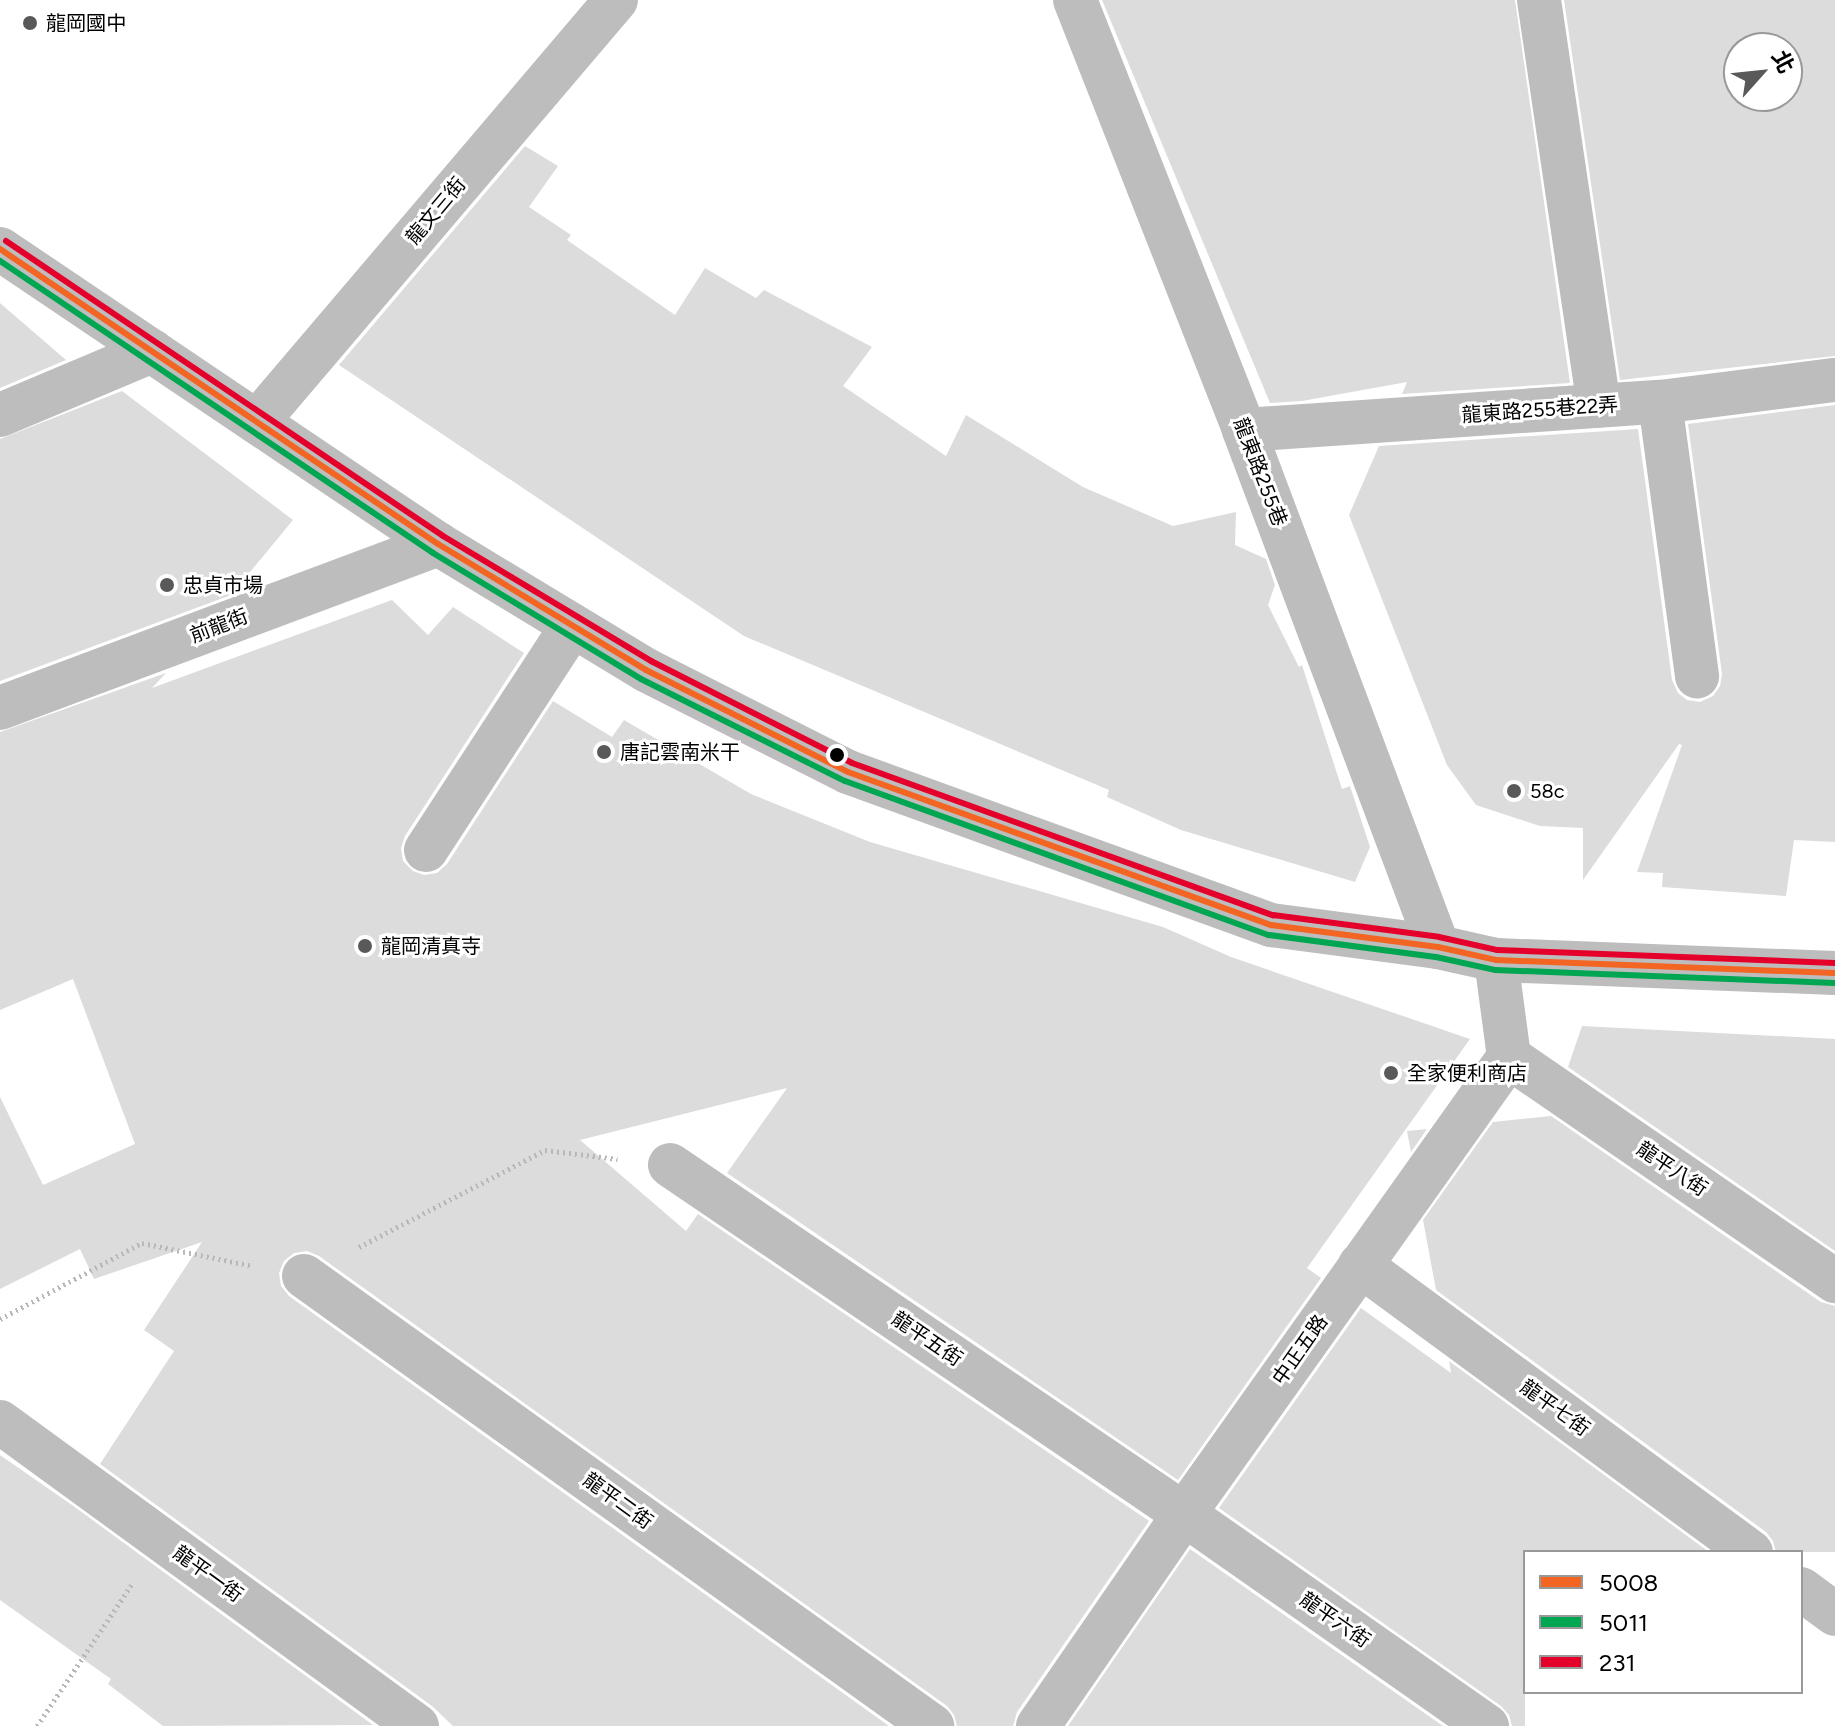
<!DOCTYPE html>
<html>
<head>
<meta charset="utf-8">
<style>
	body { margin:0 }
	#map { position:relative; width:1835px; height:1726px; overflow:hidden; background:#fff; font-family:Figtree,"Noto Sans TC",sans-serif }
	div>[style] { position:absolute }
	.building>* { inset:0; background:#dcdcdc }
	.path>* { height:5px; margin-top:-2.5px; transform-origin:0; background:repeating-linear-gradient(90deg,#b8b8b8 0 2px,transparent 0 6px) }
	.minor>* { height:44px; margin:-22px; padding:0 22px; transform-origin:22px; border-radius:22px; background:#bdbdbd }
	.bus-1>* { height:6px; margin:-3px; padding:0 3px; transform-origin:3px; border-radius:3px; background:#f26522 }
	.bus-2>* { height:6px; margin:-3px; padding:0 3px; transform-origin:3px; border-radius:3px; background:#00a651 }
	.bus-3>* { height:6px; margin:-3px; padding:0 3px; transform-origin:3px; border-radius:3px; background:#e4002b }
	.dots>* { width:22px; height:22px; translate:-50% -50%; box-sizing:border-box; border:4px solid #fff; border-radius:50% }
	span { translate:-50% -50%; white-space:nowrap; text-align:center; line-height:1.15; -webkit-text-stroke:6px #fff; paint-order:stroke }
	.poi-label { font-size:20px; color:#000 }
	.left { translate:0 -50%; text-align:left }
	.street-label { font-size:20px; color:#000 }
	.legend { position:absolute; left:1523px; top:1550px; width:280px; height:144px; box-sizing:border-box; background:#fff; border:2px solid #999; margin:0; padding:10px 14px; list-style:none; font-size:24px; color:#000 }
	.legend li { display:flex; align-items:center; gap:16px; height:40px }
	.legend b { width:40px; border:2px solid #999 }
	.north { position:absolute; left:1723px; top:32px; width:80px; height:80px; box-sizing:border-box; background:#fff; border:2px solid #999; border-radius:50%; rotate:63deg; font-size:22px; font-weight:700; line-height:32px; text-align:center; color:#000 }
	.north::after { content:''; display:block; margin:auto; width:28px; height:36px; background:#595959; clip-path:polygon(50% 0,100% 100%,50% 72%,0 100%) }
</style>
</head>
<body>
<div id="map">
	<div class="building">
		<i style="clip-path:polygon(1102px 0,1515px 0,1570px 383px,1402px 394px,1407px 382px,1302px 401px,1270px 403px)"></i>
		<i style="clip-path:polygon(evenodd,1564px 0,1835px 0,1835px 356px,1620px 380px,1564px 0,1739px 48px,1787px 48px,1787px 96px,1739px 96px,1739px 48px)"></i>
		<i style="clip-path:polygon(525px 146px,558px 166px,529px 207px,571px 235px,567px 240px,675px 315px,705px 268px,756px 298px,764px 290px,872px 347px,843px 386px,946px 456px,966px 415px,1083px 487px,1173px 526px,1236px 512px,1235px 545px,1266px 559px,1275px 585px,1268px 605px,1299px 667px,1302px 665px,1342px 789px,1350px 786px,1370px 847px,1355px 882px,1181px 830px,1107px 797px,1109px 790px,744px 636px,339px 365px)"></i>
		<i style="clip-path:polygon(0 303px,66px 360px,0 388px)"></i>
		<i style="clip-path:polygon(122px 391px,293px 520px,231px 595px,0 681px,0 439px)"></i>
		<i style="clip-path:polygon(1835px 405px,1835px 842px,1794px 840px,1786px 896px,1662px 887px,1663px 873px,1637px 872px,1682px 745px,1679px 744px,1583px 880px,1583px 828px,1540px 826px,1476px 805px,1447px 765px,1349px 515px,1379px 446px,1638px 429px,1672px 680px,1678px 693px,1687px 700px,1700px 702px,1713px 696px,1720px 686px,1722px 674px,1688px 424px)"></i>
		<i style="clip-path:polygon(392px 600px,428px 635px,453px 607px,524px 653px,405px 836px,401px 848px,403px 861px,413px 871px,424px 875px,437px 873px,447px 864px,553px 701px,612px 737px,624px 720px,751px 794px,870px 842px,1163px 927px,1231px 957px,1470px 1039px,1307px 1268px,1321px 1278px,1178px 1480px,727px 1173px,787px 1088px,580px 1140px,686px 1231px,698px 1214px,1149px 1521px,1017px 1712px,1013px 1726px,957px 1726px,954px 1715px,947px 1706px,319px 1256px,307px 1251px,294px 1253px,284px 1261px,279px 1273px,281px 1286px,289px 1296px,889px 1726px,453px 1726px,432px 1706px,100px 1464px,174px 1351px,144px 1330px,202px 1242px,94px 1279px,80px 1249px,0 1289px,0 1097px,43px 1185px,135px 1144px,73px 979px,0 1010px,0 732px,166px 673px,152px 688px)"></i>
		<i style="clip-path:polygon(1582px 1026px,1835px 1039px,1835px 1251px,1568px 1067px)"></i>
		<i style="clip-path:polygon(1551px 1116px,1821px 1302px,1835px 1306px,1835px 1552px,1776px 1552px,1773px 1541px,1766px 1532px,1436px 1290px,1423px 1220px,1493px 1122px)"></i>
		<i style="clip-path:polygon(1427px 1129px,1411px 1152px,1407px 1131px)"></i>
		<i style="clip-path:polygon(1361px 1308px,1451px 1373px,1449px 1361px,1709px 1552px,1525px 1552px,1525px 1726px,1512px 1726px,1509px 1715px,1501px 1706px,1219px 1508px)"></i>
		<i style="clip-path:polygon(0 1455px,72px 1505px,373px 1725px,163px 1726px,108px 1684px,111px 1679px,0 1600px)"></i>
		<i style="clip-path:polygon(1190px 1549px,1443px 1726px,1068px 1726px)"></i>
	</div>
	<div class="path">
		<i style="left:359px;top:1247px;width:210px;rotate:-27.5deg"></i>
		<i style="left:545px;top:1150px;width:73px;rotate:7.1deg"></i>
		<i style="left:0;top:1319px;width:161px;rotate:-28.2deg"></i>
		<i style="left:142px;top:1243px;width:113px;rotate:11.7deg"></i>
		<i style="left:37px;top:1726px;width:171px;rotate:-56.2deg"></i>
	</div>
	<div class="minor">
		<i style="left:1075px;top:0;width:462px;rotate:68.5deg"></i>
		<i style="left:1244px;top:430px;width:552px;rotate:69.43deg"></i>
		<i style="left:1539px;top:0;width:410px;rotate:81.6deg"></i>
		<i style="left:0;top:249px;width:528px;rotate:33.96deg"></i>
		<i style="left:438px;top:544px;width:243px;rotate:31.2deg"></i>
		<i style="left:646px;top:670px;width:226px;rotate:26.8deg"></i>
		<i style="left:848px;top:772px;width:450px;rotate:19.9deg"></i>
		<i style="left:1271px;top:925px;width:168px;rotate:7.5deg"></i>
		<i style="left:1438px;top:947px;width:59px;rotate:12.6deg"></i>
		<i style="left:1496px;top:960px;width:339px;rotate:2.2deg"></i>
		<i style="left:1660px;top:402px;width:277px;rotate:82.3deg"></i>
		<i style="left:0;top:415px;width:165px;rotate:-22.8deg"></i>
		<i style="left:257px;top:422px;width:554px;rotate:-49.61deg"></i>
		<i style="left:1244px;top:430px;width:417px;rotate:-3.9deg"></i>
		<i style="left:1660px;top:402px;width:176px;rotate:-7.2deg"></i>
		<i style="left:0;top:708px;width:468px;rotate:-20.5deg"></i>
		<i style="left:426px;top:850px;width:267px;rotate:-56.9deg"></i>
		<i style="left:1509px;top:1057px;width:396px;rotate:34.5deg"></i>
		<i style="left:670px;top:1165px;width:621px;rotate:34.18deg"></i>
		<i style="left:1184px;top:1514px;width:370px;rotate:35deg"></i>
		<i style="left:1360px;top:1265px;width:485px;rotate:36.3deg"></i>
		<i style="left:304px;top:1276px;width:773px;rotate:35.62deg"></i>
		<i style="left:0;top:1422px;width:516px;rotate:36.09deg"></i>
		<i style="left:1801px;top:1589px;width:42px;rotate:36.3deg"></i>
		<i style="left:1038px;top:1726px;width:257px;rotate:-55.4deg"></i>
		<i style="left:1184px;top:1514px;width:561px;rotate:-54.58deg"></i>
		<i style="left:1509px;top:1057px;width:98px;rotate:-97.6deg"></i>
	</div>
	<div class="bus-1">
		<i style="left:0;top:249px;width:528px;rotate:33.96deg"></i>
		<i style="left:438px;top:544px;width:243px;rotate:31.2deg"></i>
		<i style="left:646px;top:670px;width:226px;rotate:26.8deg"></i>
		<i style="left:848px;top:772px;width:450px;rotate:19.9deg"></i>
		<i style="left:1271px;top:925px;width:168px;rotate:7.5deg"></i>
		<i style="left:1438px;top:947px;width:59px;rotate:12.6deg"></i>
		<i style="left:1496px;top:960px;width:339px;rotate:2.2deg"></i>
	</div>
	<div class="bus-2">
		<i style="left:0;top:261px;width:522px;rotate:33.99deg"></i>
		<i style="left:433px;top:553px;width:243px;rotate:31.2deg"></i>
		<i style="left:641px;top:679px;width:228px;rotate:26.6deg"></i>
		<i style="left:845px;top:781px;width:451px;rotate:20deg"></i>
		<i style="left:1269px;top:935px;width:168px;rotate:7.5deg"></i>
		<i style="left:1436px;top:957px;width:60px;rotate:12.4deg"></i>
		<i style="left:1495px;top:970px;width:340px;rotate:2.2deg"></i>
	</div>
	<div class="bus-3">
		<i style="left:6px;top:241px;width:527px;rotate:34.02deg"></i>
		<i style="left:443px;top:536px;width:243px;rotate:31deg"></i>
		<i style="left:651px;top:661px;width:225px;rotate:26.9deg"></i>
		<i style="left:852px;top:763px;width:448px;rotate:19.9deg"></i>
		<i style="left:1273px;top:915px;width:167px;rotate:7.5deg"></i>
		<i style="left:1439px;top:937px;width:59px;rotate:12.6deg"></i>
		<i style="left:1497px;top:950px;width:338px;rotate:2.2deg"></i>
	</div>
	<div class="dots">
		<i style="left:30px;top:23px;background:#595959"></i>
		<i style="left:167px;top:585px;background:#595959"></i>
		<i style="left:604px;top:752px;background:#595959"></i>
		<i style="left:837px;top:755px;background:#000"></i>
		<i style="left:1514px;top:791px;background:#595959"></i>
		<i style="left:365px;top:946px;background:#595959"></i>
		<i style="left:1391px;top:1073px;background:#595959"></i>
	</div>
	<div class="poi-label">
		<span class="left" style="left:46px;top:23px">龍岡國中</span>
		<span class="left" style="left:183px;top:585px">忠貞市場</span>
		<span class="left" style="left:620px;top:752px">唐記雲南米干</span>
		<span class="left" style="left:1530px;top:791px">58c</span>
		<span class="left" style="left:381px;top:946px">龍岡清真寺</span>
		<span class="left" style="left:1407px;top:1073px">全家便利商店</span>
	</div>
	<div class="street-label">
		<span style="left:436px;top:211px;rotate:-50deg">龍文三街</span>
		<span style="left:1540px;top:410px;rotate:-4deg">龍東路255巷22弄</span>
		<span style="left:1260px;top:472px;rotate:69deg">龍東路255巷</span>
		<span style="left:219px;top:626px;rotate:-21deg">前龍街</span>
		<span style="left:1672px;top:1169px;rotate:34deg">龍平八街</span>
		<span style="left:927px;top:1339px;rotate:34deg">龍平五街</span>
		<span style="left:1300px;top:1350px;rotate:-55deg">中正五路</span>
		<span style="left:1555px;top:1408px;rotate:36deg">龍平七街</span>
		<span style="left:618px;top:1501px;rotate:36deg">龍平二街</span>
		<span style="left:208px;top:1574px;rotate:36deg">龍平一街</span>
		<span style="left:1335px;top:1620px;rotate:35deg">龍平六街</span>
	</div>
	<ul class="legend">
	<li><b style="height:10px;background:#f26522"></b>5008</li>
	<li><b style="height:10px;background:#00a651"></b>5011</li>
	<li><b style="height:10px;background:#e4002b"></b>231</li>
	</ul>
	<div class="north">北</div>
</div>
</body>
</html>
